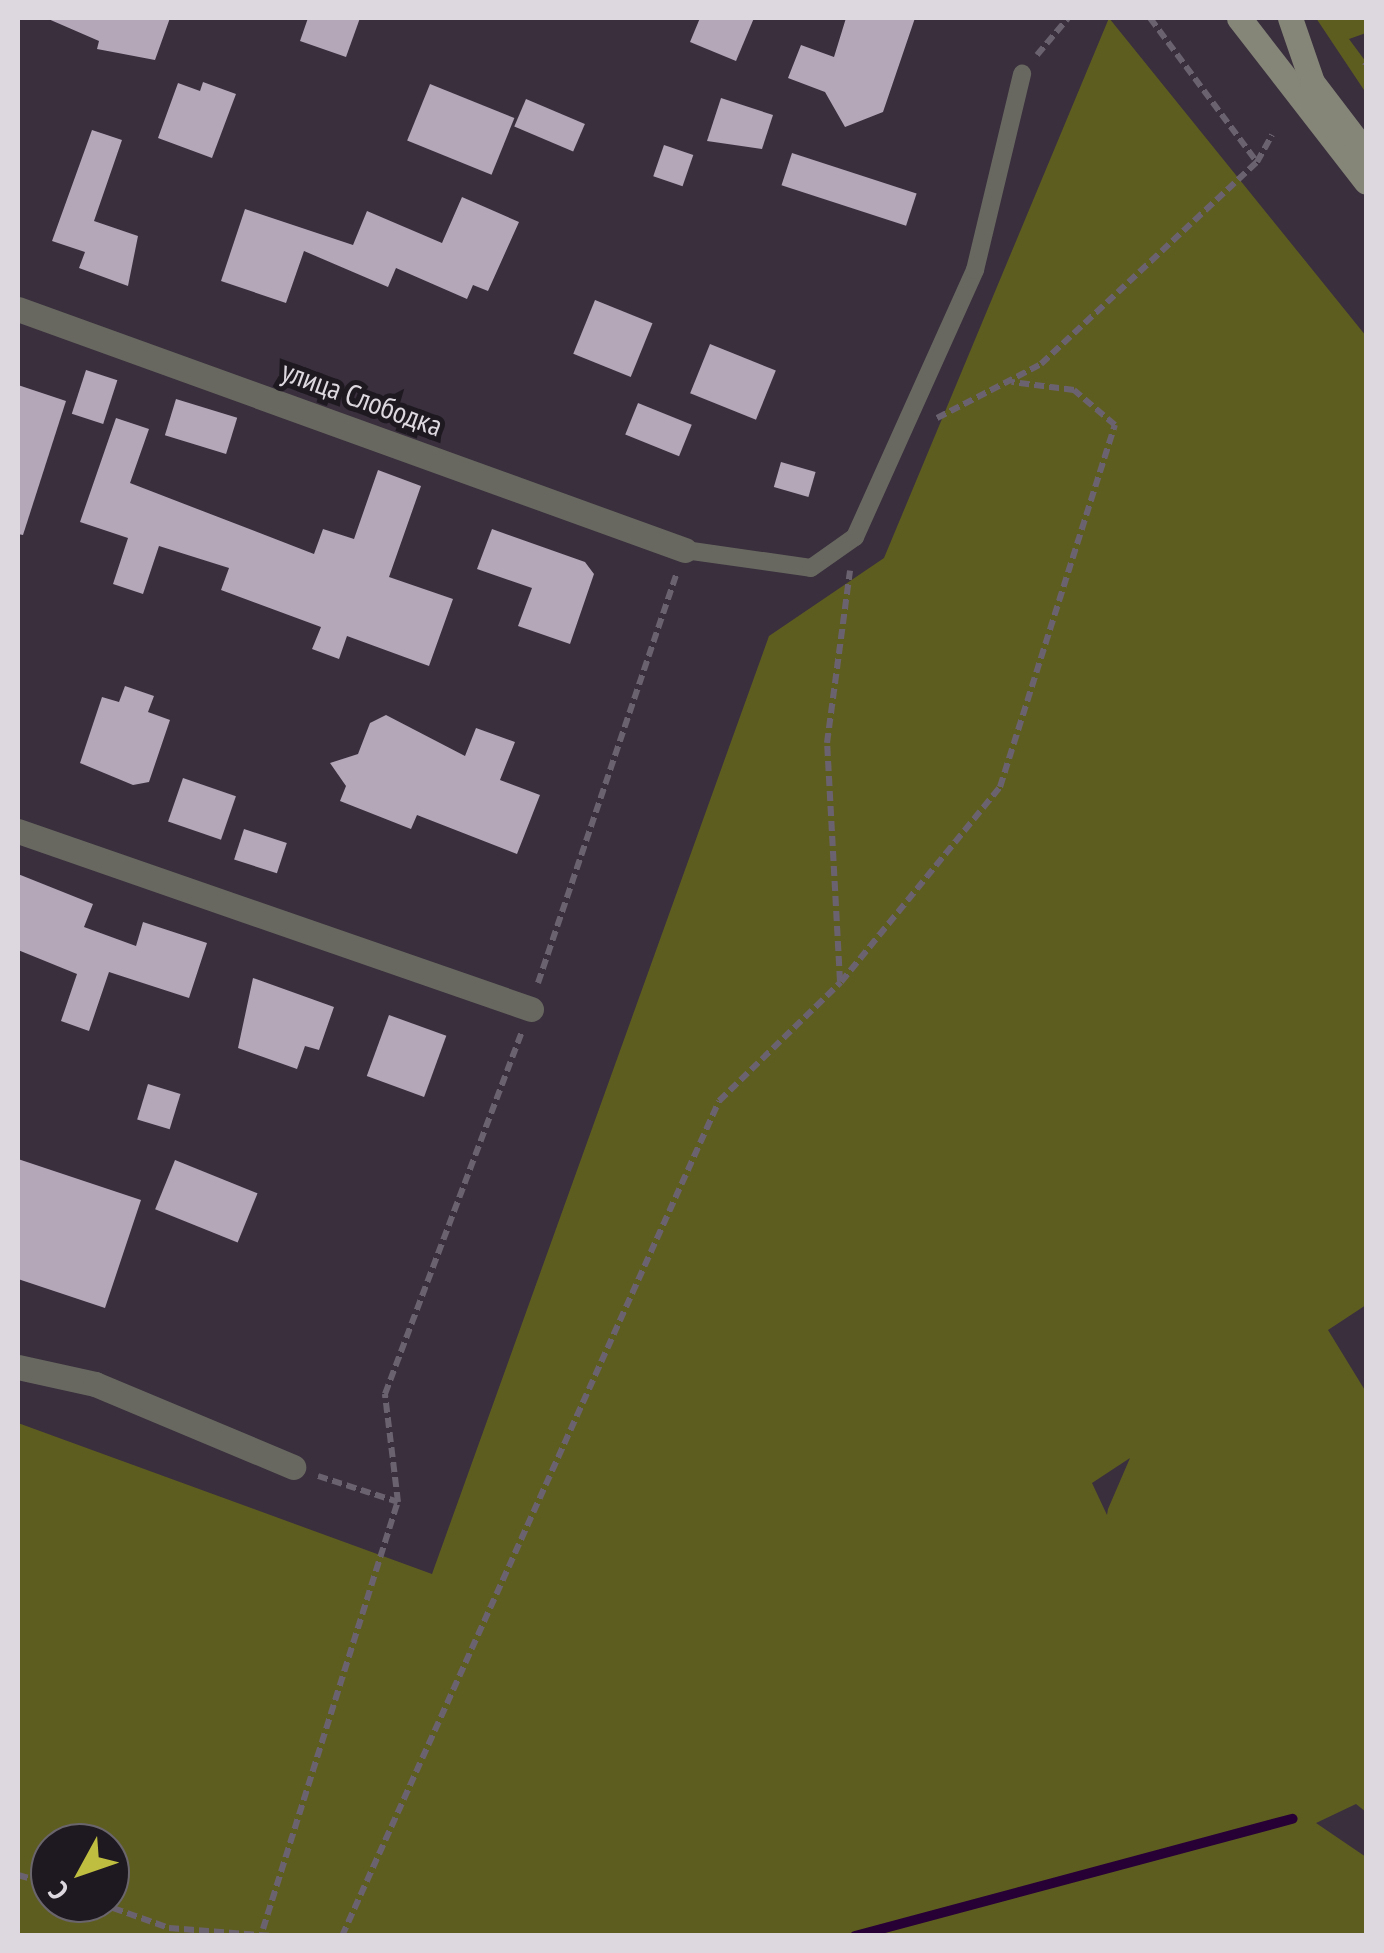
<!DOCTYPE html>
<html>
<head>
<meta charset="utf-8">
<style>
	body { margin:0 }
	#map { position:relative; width:1384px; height:1953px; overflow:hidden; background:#392f3d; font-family:"PT Sans Narrow",sans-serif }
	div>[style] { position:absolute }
	.green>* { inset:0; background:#5e5d20 }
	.stream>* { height:10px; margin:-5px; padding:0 5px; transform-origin:5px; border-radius:5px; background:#270035 }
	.building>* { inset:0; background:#b3a7b8; transform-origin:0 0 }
	.path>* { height:6px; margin-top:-3px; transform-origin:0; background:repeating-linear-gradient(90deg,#6b626f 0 10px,transparent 0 15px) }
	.lane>* { height:18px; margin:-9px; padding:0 9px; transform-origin:9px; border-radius:9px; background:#686860 }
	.street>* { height:25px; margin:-12.5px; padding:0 12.5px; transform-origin:12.5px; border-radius:12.5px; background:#686860 }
	.secondary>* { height:25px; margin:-12.5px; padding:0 12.5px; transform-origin:12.5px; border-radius:12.5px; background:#858578 }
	span { translate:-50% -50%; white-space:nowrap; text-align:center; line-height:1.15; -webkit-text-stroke:10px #1e1920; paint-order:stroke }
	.street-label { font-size:30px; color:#ddd7e0 }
	.frame { position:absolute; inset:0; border:20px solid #ddd7e0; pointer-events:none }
	.north { position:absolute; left:30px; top:1823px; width:100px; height:100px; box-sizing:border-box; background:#1e1920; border:2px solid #6a656d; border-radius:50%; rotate:230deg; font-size:28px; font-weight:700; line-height:40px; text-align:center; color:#ddd7e0 }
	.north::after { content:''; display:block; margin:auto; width:35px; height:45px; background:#c0be40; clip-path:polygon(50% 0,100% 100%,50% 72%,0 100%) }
</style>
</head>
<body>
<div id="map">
	<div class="green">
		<i style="clip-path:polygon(evenodd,1109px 18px,1366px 336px,1366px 1305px,1328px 1330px,1366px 1392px,1366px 1812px,1356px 1804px,1316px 1823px,1366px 1857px,1366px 1935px,18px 1935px,18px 1423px,432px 1574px,769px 636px,884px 558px,1109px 18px,1130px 1458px,1108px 1509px,1107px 1515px,1092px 1483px,1130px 1458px,1109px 18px,110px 1843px,110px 1903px,50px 1903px,50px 1843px,110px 1843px)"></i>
		<i style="clip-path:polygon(1316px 18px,1366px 18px,1366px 33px,1349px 39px,1366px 62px,1366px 93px)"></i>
	</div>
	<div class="stream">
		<i style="left:855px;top:1936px;width:453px;rotate:-15deg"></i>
	</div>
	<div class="building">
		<i style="clip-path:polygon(46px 18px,170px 18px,155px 60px,97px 49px,99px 41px)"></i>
		<i style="clip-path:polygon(308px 18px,360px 18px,346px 57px,300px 41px)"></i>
		<i style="clip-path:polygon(700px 18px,754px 18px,736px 61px,690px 42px)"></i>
		<i style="clip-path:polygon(846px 18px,915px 18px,883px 112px,845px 127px,825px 92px,788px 78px,801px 45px,834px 57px)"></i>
		<i style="clip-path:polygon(203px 82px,236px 94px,212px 158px,158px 138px,178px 83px,200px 91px)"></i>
		<i style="left:430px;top:84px;width:91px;height:61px;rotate:22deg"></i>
		<i style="clip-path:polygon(721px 98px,773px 115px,762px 149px,707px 141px)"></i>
		<i style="left:526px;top:99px;width:64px;height:30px;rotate:23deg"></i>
		<i style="clip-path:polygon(92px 130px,122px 140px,94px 221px,138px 236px,128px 286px,79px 268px,85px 252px,52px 241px)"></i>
		<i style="left:664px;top:145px;width:31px;height:33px;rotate:19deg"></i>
		<i style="left:792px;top:153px;width:131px;height:34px;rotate:18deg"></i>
		<i style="clip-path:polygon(462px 197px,519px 222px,488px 291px,473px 285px,467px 299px,396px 268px,388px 287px,304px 251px,286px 303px,221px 281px,245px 209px,353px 245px,367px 211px,442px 243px)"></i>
		<i style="left:595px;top:300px;width:62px;height:58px;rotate:22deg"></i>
		<i style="left:710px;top:344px;width:71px;height:53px;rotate:22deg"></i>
		<i style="left:86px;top:370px;width:33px;height:46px;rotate:18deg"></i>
		<i style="clip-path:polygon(18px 385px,66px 401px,23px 535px,18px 534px)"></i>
		<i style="left:176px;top:399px;width:64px;height:38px;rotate:17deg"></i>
		<i style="left:638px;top:403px;width:58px;height:34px;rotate:22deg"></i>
		<i style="clip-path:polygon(116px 418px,149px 429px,130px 483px,314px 554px,323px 529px,354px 539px,378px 470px,421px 486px,389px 577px,453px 599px,429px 666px,347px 636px,339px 659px,312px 649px,321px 627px,221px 590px,229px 568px,159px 546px,143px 594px,113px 584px,128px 538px,80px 522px)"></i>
		<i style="left:781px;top:462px;width:36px;height:26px;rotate:16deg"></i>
		<i style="clip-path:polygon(492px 529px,585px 562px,594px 574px,570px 644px,518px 626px,532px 588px,477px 569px)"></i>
		<i style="clip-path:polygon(125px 686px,154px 696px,148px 712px,170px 720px,149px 782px,133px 785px,80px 763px,102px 697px,119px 702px)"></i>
		<i style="clip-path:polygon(386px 715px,465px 756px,476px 728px,515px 742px,500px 780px,540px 795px,517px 854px,417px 815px,411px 829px,340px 801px,346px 786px,330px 763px,358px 754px,370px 723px)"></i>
		<i style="left:183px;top:778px;width:56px;height:46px;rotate:19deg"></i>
		<i style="left:244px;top:829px;width:45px;height:32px;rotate:18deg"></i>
		<i style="clip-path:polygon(18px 874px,93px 904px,84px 927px,136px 946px,143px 922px,207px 943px,189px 998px,109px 972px,89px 1031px,61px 1021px,77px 974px,18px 950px)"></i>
		<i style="clip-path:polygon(253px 978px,334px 1007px,319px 1050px,305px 1046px,297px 1069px,238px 1048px)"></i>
		<i style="left:389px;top:1015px;width:61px;height:65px;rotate:20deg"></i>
		<i style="left:148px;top:1084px;width:34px;height:37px;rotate:17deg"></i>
		<i style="clip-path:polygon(18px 1159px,141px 1200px,105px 1308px,18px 1279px)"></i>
		<i style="left:175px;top:1160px;width:89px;height:53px;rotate:22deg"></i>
	</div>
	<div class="path">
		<i style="left:1150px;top:18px;width:179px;rotate:53.4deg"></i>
		<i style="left:1037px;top:55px;width:48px;rotate:-50deg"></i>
		<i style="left:1365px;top:66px;width:2px;rotate:-63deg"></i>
		<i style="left:937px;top:418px;width:117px;rotate:-27.4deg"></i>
		<i style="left:1041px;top:364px;width:296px;rotate:-43.1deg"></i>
		<i style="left:1257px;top:162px;width:31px;rotate:-61deg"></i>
		<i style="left:840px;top:981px;width:238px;rotate:-93.1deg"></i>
		<i style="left:827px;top:743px;width:174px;rotate:-82.4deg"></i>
		<i style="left:538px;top:983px;width:433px;rotate:-71.3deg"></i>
		<i style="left:318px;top:1476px;width:84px;rotate:18deg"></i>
		<i style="left:18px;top:1875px;width:33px;rotate:16deg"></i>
		<i style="left:99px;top:1903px;width:74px;rotate:19.7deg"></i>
		<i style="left:169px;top:1928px;width:105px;rotate:4.4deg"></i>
		<i style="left:263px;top:1929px;width:448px;rotate:-72.5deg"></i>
		<i style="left:398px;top:1502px;width:109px;rotate:-96.9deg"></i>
		<i style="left:385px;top:1394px;width:387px;rotate:-69.3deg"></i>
		<i style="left:342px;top:1936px;width:916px;rotate:-65.7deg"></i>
		<i style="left:719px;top:1101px;width:170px;rotate:-44.3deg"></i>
		<i style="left:841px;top:982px;width:252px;rotate:-50.8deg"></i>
		<i style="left:1000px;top:787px;width:380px;rotate:-72.4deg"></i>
		<i style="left:1115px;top:425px;width:54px;rotate:-139.5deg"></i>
		<i style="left:1074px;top:390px;width:63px;rotate:-172.6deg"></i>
	</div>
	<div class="lane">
		<i style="left:685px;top:550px;width:127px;rotate:8.1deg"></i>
		<i style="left:811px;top:568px;width:54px;rotate:-35.2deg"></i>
		<i style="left:855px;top:537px;width:293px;rotate:-65.8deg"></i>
		<i style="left:975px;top:270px;width:202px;rotate:-76.5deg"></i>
	</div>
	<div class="street">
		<i style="left:18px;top:309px;width:709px;rotate:19.87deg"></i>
		<i style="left:18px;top:831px;width:543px;rotate:19.14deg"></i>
		<i style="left:18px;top:1367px;width:79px;rotate:12.4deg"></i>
		<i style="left:95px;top:1384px;width:215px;rotate:22.7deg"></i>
	</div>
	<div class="secondary">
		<i style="left:1239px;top:18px;width:207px;rotate:52.2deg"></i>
		<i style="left:1290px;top:18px;width:68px;rotate:71deg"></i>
		<i style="left:1312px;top:82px;width:89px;rotate:52.7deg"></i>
	</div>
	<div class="street-label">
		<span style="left:362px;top:398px;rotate:20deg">улица Слободка</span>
	</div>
	<div class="frame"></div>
	<div class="north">С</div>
</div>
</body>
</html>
